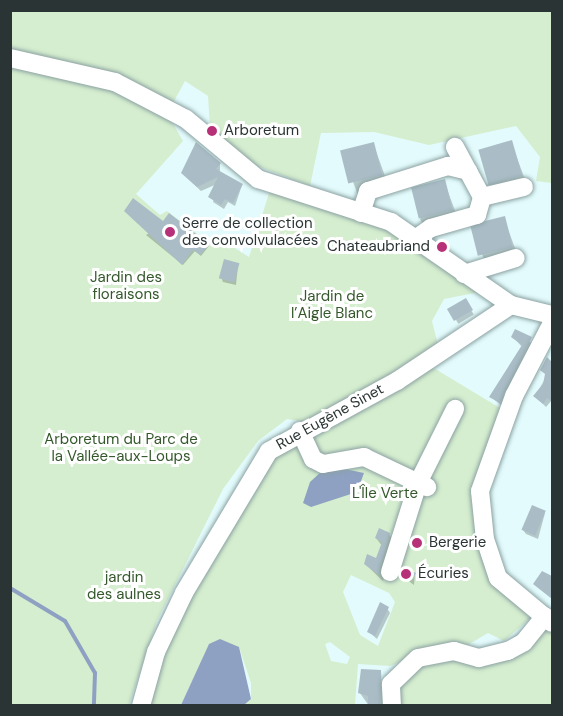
<!DOCTYPE html>
<html>
<head>
<meta charset="utf-8">
<style>
	body { margin:0 }
	#map { position:relative; width:563px; height:716px; overflow:hidden; background:#e3fbfc; font-family:"DM Sans",sans-serif }
	div>[style] { position:absolute }
	.green>* { inset:0; background:#d5eecf }
	.water>* { inset:0; background:#8ea1c2 }
	.shadow>* { inset:0; background:#0003; transform-origin:0 0 }
	.stream>* { height:4px; margin:-2px; padding:0 2px; transform-origin:2px; border-radius:2px; background:#8ea1c2 }
	.building>* { inset:0; background:#aabdc7; transform-origin:0 0 }
	.roads { filter:drop-shadow(0 0 2px #8ba1a2) drop-shadow(0 0 2px #8ba1a2) }
	.minor>* { height:18px; margin:-9px; padding:0 9px; transform-origin:9px; border-radius:9px; background:#fff }
	.dots>* { width:16px; height:16px; translate:-50% -50%; box-sizing:border-box; border:3px solid #fff; border-radius:50% }
	span { translate:-50% -50%; white-space:nowrap; text-align:center; line-height:1.15; -webkit-text-stroke:6px #fff; paint-order:stroke }
	.poi-label { font-size:15px; color:#2b3434 }
	.left { translate:0 -50%; text-align:left }
	.right { translate:-100% -50%; text-align:right }
	.park-label { font-size:15px; color:#34582b }
	.street-label { font-size:15px; color:#2b3434 }
	.frame { position:absolute; inset:0; border:12px solid #2b3434; pointer-events:none }
</style>
</head>
<body>
<div id="map">
	<div class="green">
		<i style="clip-path:polygon(11px 11px,552px 11px,552px 183px,536px 181px,540px 157px,516px 126px,429px 145px,374px 132px,321px 133px,310px 186px,252px 164px,210px 128px,208px 96px,185px 81px,173px 103px,11px 53px)"></i>
		<i style="clip-path:polygon(11px 63px,107px 85px,172px 122px,183px 141px,136px 194px,160px 215px,167px 211px,211px 244px,216px 236px,249px 257px,270px 190px,385px 225px,480px 292px,444px 299px,432px 321px,438px 345px,411px 366px,305px 422px,287px 419px,258px 441px,223px 489px,157px 621px,129px 705px,11px 705px)"></i>
		<i style="clip-path:polygon(evenodd,432px 367px,500px 408px,475px 483px,490px 581px,531px 618px,504px 641px,488px 633px,466px 646px,446px 643px,390px 666px,358px 664px,355px 705px,244px 705px,251px 699px,251px 683px,239px 647px,196px 673px,181px 705px,146px 706px,160px 651px,271px 452px,432px 367px,351px 575px,389px 593px,395px 602px,378px 646px,360px 635px,343px 592px,351px 575px,432px 367px,330px 642px,350px 657px,347px 664px,331px 661px,325px 644px,330px 642px)"></i>
		<i style="clip-path:polygon(546px 624px,552px 630px,552px 705px,398px 706px,396px 689px,426px 659px,515px 654px)"></i>
	</div>
	<div class="water">
		<i style="clip-path:polygon(340px 468px,364px 473px,357px 492px,311px 507px,303px 503px,310px 482px,322px 471px)"></i>
		<i style="clip-path:polygon(220px 639px,239px 647px,251px 699px,244px 705px,181px 705px,209px 644px)"></i>
	</div>
	<div class="shadow">
		<i style="clip-path:polygon(511px 142px,529px 190px,497px 198px,489px 183px)"></i>
		<i style="left:373px;top:143px;width:49px;height:32px;rotate:70deg"></i>
		<i style="clip-path:polygon(197px 145px,220px 164px,220px 172px,242px 185px,235px 206px,228px 202px,224px 209px,213px 202px,217px 184px,201px 191px,186px 177px)"></i>
		<i style="clip-path:polygon(444px 181px,460px 224px,428px 233px,420px 219px)"></i>
		<i style="left:504px;top:218px;width:46px;height:33px;rotate:70deg"></i>
		<i style="clip-path:polygon(164px 223px,208px 245px,209px 246px,201px 256px,195px 251px,183px 265px,146px 235px)"></i>
		<i style="clip-path:polygon(238px 265px,236px 285px,223px 282px,221px 277px)"></i>
		<i style="left:465px;top:300px;width:17px;height:18px;rotate:59deg"></i>
		<i style="clip-path:polygon(513px 337px,533px 343px,502px 406px,491px 397px,522px 347px)"></i>
		<i style="clip-path:polygon(548px 374px,552px 400px,546px 407px,535px 396px)"></i>
		<i style="clip-path:polygon(545px 513px,538px 539px,526px 534px,523px 530px)"></i>
		<i style="clip-path:polygon(389px 534px,394px 542px,383px 581px,365px 564px,377px 560px,382px 546px,376px 538px)"></i>
		<i style="clip-path:polygon(415px 574px,414px 585px,402px 576px)"></i>
		<i style="clip-path:polygon(387px 608px,390px 613px,377px 639px,368px 631px)"></i>
		<i style="clip-path:polygon(381px 671px,383px 706px,369px 706px,360px 693px)"></i>
	</div>
	<div class="stream">
		<i style="left:10px;top:588px;width:64px;rotate:31deg"></i>
		<i style="left:65px;top:621px;width:60px;rotate:60deg"></i>
		<i style="left:95px;top:673px;width:33px;rotate:92deg"></i>
	</div>
	<div class="building">
		<i style="left:512px;top:140px;width:37px;height:35px;rotate:74deg"></i>
		<i style="clip-path:polygon(196px 142px,221px 163px,216px 169px,243px 184px,233px 203px,225px 199px,221px 205px,208px 197px,218px 177px,197px 187px,181px 173px)"></i>
		<i style="left:374px;top:142px;width:34px;height:35px;rotate:76deg"></i>
		<i style="left:445px;top:179px;width:32px;height:35px;rotate:76deg"></i>
		<i style="clip-path:polygon(133px 198px,163px 221px,169px 213px,209px 244px,200px 255px,193px 250px,182px 265px,124px 211px)"></i>
		<i style="left:505px;top:216px;width:32px;height:36px;rotate:76deg"></i>
		<i style="left:224px;top:259px;width:16px;height:20px;rotate:15deg"></i>
		<i style="left:466px;top:298px;width:14px;height:22px;rotate:60deg"></i>
		<i style="clip-path:polygon(515px 329px,532px 337px,500px 403px,489px 397px,522px 345px,511px 337px)"></i>
		<i style="clip-path:polygon(547px 357px,552px 362px,552px 402px,547px 398px,543px 404px,533px 396px,543px 384px,545px 374px,540px 370px)"></i>
		<i style="left:532px;top:505px;width:15px;height:27px;rotate:23deg"></i>
		<i style="clip-path:polygon(379px 528px,390px 533px,379px 575px,364px 564px,367px 554px,376px 558px,382px 542px,375px 538px)"></i>
		<i style="clip-path:polygon(403px 567px,416px 573px,412px 581px,400px 576px)"></i>
		<i style="clip-path:polygon(542px 571px,552px 576px,552px 599px,533px 584px)"></i>
		<i style="clip-path:polygon(380px 602px,389px 607px,375px 636px,367px 632px)"></i>
		<i style="clip-path:polygon(361px 669px,381px 670px,380px 705px,368px 705px,368px 696px,358px 693px)"></i>
	</div>
	<div class="roads">
		<div class="minor">
			<i style="left:10px;top:58px;width:108px;rotate:12.9deg"></i>
			<i style="left:115px;top:82px;width:80px;rotate:27.5deg"></i>
			<i style="left:186px;top:119px;width:94px;rotate:39.8deg"></i>
			<i style="left:258px;top:179px;width:140px;rotate:17.9deg"></i>
			<i style="left:391px;top:222px;width:146px;rotate:34.7deg"></i>
			<i style="left:511px;top:305px;width:42px;rotate:13.7deg"></i>
			<i style="left:482px;top:197px;width:43px;rotate:-13.4deg"></i>
			<i style="left:361px;top:213px;width:23px;rotate:-72deg"></i>
			<i style="left:368px;top:191px;width:84px;rotate:-17.4deg"></i>
			<i style="left:448px;top:166px;width:21px;rotate:14deg"></i>
			<i style="left:415px;top:239px;width:19px;rotate:-35deg"></i>
			<i style="left:431px;top:228px;width:48px;rotate:-15.8deg"></i>
			<i style="left:477px;top:215px;width:19px;rotate:-74deg"></i>
			<i style="left:482px;top:197px;width:57px;rotate:-118.4deg"></i>
			<i style="left:464px;top:274px;width:54px;rotate:-17.1deg"></i>
			<i style="left:552px;top:323px;width:82px;rotate:117.5deg"></i>
			<i style="left:514px;top:396px;width:101px;rotate:109.7deg"></i>
			<i style="left:480px;top:491px;width:48px;rotate:84.1deg"></i>
			<i style="left:485px;top:539px;width:41px;rotate:71.6deg"></i>
			<i style="left:498px;top:578px;width:70px;rotate:39.8deg"></i>
			<i style="left:300px;top:431px;width:31px;rotate:65deg"></i>
			<i style="left:313px;top:459px;width:11px;rotate:27deg"></i>
			<i style="left:323px;top:464px;width:42px;rotate:-9.7deg"></i>
			<i style="left:364px;top:457px;width:70px;rotate:25.5deg"></i>
			<i style="left:390px;top:572px;width:93px;rotate:-72.5deg"></i>
			<i style="left:418px;top:483px;width:83px;rotate:-63.4deg"></i>
			<i style="left:141px;top:706px;width:56px;rotate:-74.5deg"></i>
			<i style="left:156px;top:652px;width:65px;rotate:-64.6deg"></i>
			<i style="left:184px;top:593px;width:165px;rotate:-59.1deg"></i>
			<i style="left:269px;top:451px;width:146px;rotate:-28.7deg"></i>
			<i style="left:397px;top:381px;width:137px;rotate:-33.7deg"></i>
			<i style="left:392px;top:706px;width:22px;rotate:-93deg"></i>
			<i style="left:391px;top:684px;width:37px;rotate:-44deg"></i>
			<i style="left:418px;top:658px;width:37px;rotate:-11deg"></i>
			<i style="left:454px;top:651px;width:26px;rotate:16deg"></i>
			<i style="left:479px;top:658px;width:30px;rotate:-14deg"></i>
			<i style="left:508px;top:651px;width:18px;rotate:-29deg"></i>
			<i style="left:524px;top:642px;width:33px;rotate:-51deg"></i>
		</div>
	</div>
	<div class="dots">
		<i style="left:212px;top:131px;background:#b63177"></i>
		<i style="left:170px;top:232px;background:#b63177"></i>
		<i style="left:442px;top:247px;background:#b63177"></i>
		<i style="left:417px;top:543px;background:#b63177"></i>
		<i style="left:406px;top:574px;background:#b63177"></i>
	</div>
	<div class="poi-label">
		<span class="left" style="left:224px;top:131px">Arboretum</span>
		<span class="left" style="left:182px;top:232px">Serre de collection<br>des convolvulacées</span>
		<span class="right" style="left:430px;top:247px">Chateaubriand</span>
		<span class="left" style="left:429px;top:543px">Bergerie</span>
		<span class="left" style="left:418px;top:574px">Écuries</span>
	</div>
	<div class="park-label">
		<span style="left:126px;top:286px">Jardin des<br>floraisons</span>
		<span style="left:332px;top:305px">Jardin de<br>l’Aigle Blanc</span>
		<span style="left:121px;top:448px">Arboretum du Parc de<br>la Vallée-aux-Loups</span>
		<span style="left:385px;top:494px">L'Île Verte</span>
		<span style="left:124px;top:586px">jardin<br>des aulnes</span>
	</div>
	<div class="street-label">
		<span style="left:330px;top:417px;rotate:-29deg">Rue Eugène Sinet</span>
	</div>
	<div class="frame"></div>
</div>
</body>
</html>
